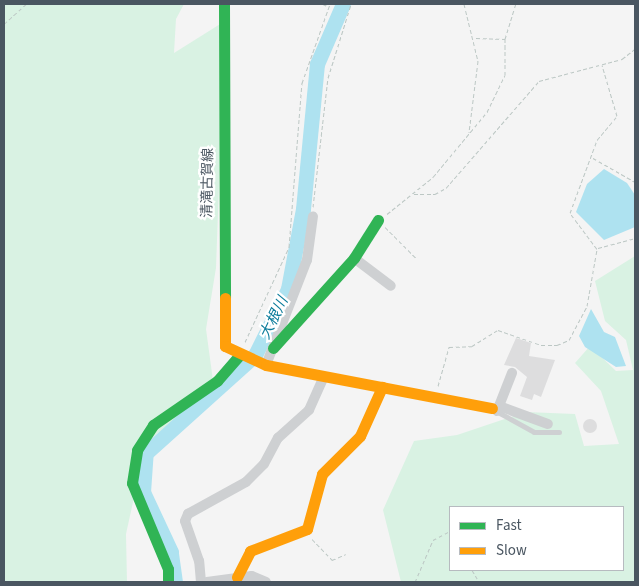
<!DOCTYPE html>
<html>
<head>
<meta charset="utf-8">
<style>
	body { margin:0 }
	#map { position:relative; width:639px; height:586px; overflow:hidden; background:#f4f4f4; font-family:"Source Sans 3","Noto Sans JP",sans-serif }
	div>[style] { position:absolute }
	.green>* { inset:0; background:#d9f2e3 }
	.water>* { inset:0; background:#aee2f0 }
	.river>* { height:15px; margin:-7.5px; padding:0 7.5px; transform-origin:7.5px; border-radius:7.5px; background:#aee2f0 }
	.building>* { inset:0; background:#ddddde }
	.round { border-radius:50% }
	.path>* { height:1px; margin-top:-0.5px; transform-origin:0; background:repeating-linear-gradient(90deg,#bcc7c4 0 4px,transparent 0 6.5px) }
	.lane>* { height:5px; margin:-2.5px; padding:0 2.5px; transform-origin:2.5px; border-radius:2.5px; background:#ced0d2 }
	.street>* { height:10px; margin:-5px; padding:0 5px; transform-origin:5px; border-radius:5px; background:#ced0d2 }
	.fast>* { height:11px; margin:-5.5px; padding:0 5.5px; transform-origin:5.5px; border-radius:5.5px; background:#30b455 }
	.slow>* { height:11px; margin:-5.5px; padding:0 5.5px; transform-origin:5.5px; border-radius:5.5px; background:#ff9f0a }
	span { translate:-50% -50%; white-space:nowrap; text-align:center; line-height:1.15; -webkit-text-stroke:4.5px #fff; paint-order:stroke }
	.street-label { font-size:14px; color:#4a5661 }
	.water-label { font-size:15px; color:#0c7c9b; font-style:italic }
	.frame { position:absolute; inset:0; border:5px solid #4a5661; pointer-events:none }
	.legend { position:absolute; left:449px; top:506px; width:175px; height:65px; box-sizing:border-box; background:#fff; border:1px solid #b7bbc0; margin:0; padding:6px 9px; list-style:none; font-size:15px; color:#4a5661 }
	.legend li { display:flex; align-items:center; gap:10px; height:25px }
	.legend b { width:25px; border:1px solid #b7bbc0 }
</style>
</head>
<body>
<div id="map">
	<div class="green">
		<i style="clip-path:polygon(4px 4px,184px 4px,176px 19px,174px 53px,225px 21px,216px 268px,206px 329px,214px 388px,146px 443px,126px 534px,127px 582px,4px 582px)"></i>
		<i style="clip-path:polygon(evenodd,635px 256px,635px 582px,401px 582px,383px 510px,414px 441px,457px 435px,526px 412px,575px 414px,584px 446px,619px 444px,601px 391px,575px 363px,590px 346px,616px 371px,633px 370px,626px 340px,605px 321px,595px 281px,635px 256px,450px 507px,623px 507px,623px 570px,450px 570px,450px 507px)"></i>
	</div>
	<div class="water">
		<i style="clip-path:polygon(604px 169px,627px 183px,635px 195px,635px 227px,604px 240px,576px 212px,587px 184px)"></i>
		<i style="clip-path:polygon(591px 309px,604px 332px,615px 337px,626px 366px,616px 367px,585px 347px,579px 336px)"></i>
	</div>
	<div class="river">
		<i style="left:175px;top:582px;width:30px;rotate:-98deg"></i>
		<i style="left:171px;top:552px;width:66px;rotate:-115deg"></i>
		<i style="left:143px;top:492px;width:39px;rotate:-86deg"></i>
		<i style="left:146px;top:453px;width:147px;rotate:-42deg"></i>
		<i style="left:255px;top:355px;width:74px;rotate:-63.4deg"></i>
		<i style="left:288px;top:289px;width:81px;rotate:-79.4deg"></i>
		<i style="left:303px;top:209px;width:146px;rotate:-84.5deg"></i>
		<i style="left:317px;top:64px;width:65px;rotate:-66.6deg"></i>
	</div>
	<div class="building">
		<i style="clip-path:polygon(516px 338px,531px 343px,529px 356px,555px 360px,541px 397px,534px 394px,532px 400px,520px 396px,527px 377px,515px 367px,504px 365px)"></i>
		<i class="round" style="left:583px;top:419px;width:14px;height:14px"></i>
	</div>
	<div class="path">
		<i style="left:323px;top:4px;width:4px;rotate:27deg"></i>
		<i style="left:464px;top:4px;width:59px;rotate:76.2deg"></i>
		<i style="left:478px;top:61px;width:72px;rotate:97.2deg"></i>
		<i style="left:4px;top:24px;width:30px;rotate:-42deg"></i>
		<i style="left:476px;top:38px;width:29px;rotate:2deg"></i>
		<i style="left:593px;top:158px;width:48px;rotate:29.7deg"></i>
		<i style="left:414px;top:194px;width:21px"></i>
		<i style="left:435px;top:194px;width:13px;rotate:-29deg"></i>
		<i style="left:446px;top:188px;width:142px;rotate:-49deg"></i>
		<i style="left:539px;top:81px;width:86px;rotate:-14.8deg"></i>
		<i style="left:622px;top:59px;width:16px;rotate:-38deg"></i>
		<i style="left:313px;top:207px;width:130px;rotate:-83.4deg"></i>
		<i style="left:328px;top:78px;width:77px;rotate:-72.7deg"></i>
		<i style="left:387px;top:214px;width:59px;rotate:-38.8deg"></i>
		<i style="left:433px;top:177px;width:85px;rotate:-50.3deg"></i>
		<i style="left:487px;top:112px;width:41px;rotate:-64.1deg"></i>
		<i style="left:505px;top:75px;width:36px;rotate:-90deg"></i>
		<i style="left:505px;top:39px;width:37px;rotate:-73deg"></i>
		<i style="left:385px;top:227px;width:44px;rotate:45deg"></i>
		<i style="left:598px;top:248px;width:38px;rotate:-15deg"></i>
		<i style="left:245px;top:342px;width:105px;rotate:-65.1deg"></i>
		<i style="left:289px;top:247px;width:165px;rotate:-85.5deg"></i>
		<i style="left:302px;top:83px;width:84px;rotate:-70.5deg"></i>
		<i style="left:438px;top:386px;width:41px;rotate:-74.2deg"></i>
		<i style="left:449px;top:347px;width:23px;rotate:-2deg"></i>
		<i style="left:472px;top:346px;width:31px;rotate:-32deg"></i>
		<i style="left:498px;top:330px;width:46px;rotate:19.2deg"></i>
		<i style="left:541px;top:345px;width:16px"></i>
		<i style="left:557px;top:345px;width:13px;rotate:-23deg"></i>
		<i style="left:569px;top:340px;width:38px;rotate:-62deg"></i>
		<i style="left:587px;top:306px;width:58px;rotate:-80deg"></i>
		<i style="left:597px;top:249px;width:45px;rotate:-126.9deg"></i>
		<i style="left:570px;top:213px;width:78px;rotate:-69.7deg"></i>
		<i style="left:597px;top:140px;width:31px;rotate:-50deg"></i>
		<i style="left:617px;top:116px;width:53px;rotate:-106.4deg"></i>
		<i style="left:312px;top:539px;width:29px;rotate:46deg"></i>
		<i style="left:332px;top:560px;width:15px;rotate:-23deg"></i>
		<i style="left:472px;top:570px;width:12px;rotate:59deg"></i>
		<i style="left:415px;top:582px;width:46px;rotate:-66.8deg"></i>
		<i style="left:433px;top:540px;width:19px;rotate:-28deg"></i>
	</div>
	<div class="lane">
		<i style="left:496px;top:411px;width:43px;rotate:28.9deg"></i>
		<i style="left:534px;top:432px;width:25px"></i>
	</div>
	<div class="street">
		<i style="left:354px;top:258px;width:46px;rotate:37.1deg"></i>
		<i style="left:266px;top:365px;width:113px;rotate:-68.7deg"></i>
		<i style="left:307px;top:260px;width:44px;rotate:-82.2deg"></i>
		<i style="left:499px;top:406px;width:52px;rotate:20.2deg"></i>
		<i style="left:497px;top:411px;width:41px;rotate:-68.5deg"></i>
		<i style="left:201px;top:582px;width:21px;rotate:-95deg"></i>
		<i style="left:199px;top:561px;width:42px;rotate:-109.3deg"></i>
		<i style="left:185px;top:521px;width:8px;rotate:-67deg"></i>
		<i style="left:188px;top:514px;width:66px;rotate:-28.9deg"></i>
		<i style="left:246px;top:482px;width:25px;rotate:-45deg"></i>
		<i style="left:264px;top:464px;width:30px;rotate:-62deg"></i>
		<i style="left:278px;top:438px;width:42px;rotate:-42.1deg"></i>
		<i style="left:309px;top:410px;width:36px;rotate:-66deg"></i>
		<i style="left:207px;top:582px;width:45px;rotate:-7.6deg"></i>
		<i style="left:252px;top:576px;width:15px;rotate:23deg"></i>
	</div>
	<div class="fast">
		<i style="left:224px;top:4px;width:294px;rotate:89.8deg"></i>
		<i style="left:273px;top:348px;width:121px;rotate:-48deg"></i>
		<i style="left:354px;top:258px;width:45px;rotate:-57.7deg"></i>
		<i style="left:168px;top:582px;width:13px;rotate:-90deg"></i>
		<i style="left:168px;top:569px;width:93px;rotate:-112.7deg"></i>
		<i style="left:132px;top:483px;width:33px;rotate:-81deg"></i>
		<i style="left:137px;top:450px;width:30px;rotate:-57deg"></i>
		<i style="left:153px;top:425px;width:78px;rotate:-34.5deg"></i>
		<i style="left:217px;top:381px;width:33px;rotate:-49deg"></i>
	</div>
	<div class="slow">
		<i style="left:225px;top:298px;width:48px;rotate:90deg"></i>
		<i style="left:225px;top:346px;width:45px;rotate:24.9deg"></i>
		<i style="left:266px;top:365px;width:230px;rotate:10.8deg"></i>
		<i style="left:237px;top:577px;width:29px;rotate:-63deg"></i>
		<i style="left:250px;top:551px;width:61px;rotate:-21.1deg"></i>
		<i style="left:307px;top:529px;width:57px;rotate:-74.7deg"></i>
		<i style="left:322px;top:474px;width:54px;rotate:-45deg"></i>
		<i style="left:360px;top:436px;width:54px;rotate:-65.8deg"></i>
	</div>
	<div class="street-label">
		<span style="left:208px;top:183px;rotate:-89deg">清滝古賀線</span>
	</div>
	<div class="water-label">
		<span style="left:274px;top:318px;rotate:-64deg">大根川</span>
	</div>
	<div class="frame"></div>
	<ul class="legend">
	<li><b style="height:6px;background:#30b455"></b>Fast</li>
	<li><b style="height:6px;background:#ff9f0a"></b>Slow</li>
	</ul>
</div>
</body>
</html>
